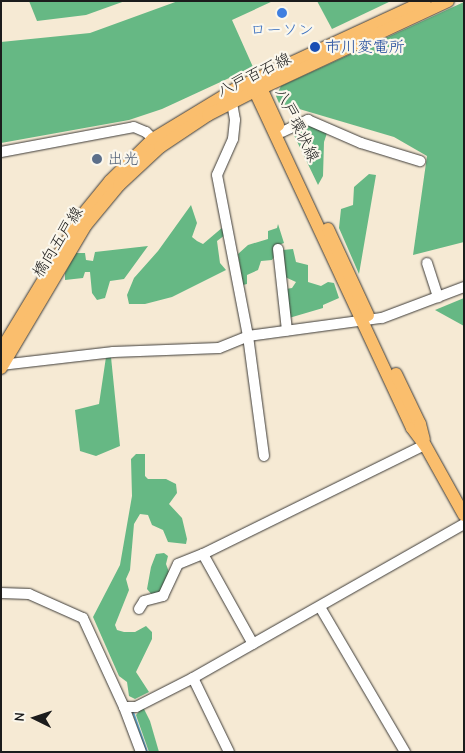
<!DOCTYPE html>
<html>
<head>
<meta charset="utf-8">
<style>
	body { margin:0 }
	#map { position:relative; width:465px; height:753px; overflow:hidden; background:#f6ead4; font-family:"Comic Neue","Klee One",sans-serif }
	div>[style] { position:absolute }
	.forest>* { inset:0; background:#66b884 }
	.stream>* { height:2px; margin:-1px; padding:0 1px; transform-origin:1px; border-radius:1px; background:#64b6e0 }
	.roads { filter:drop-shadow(0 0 1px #3d3b38) drop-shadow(0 0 1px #3d3b38) }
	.minor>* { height:10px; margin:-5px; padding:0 5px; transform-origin:5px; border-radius:5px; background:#fff }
	.major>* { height:12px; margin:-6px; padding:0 6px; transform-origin:6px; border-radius:6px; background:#fabe6d }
	.dots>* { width:14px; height:14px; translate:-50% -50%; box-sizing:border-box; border:2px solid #fbf7ec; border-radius:50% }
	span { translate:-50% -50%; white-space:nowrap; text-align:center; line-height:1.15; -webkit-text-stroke:4.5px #fbf7ec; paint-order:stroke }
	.shop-label { font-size:16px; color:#366cbe }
	.transit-label { font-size:16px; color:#164399 }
	.left { translate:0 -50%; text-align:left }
	.street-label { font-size:16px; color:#1c1c1c }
	.service-label { font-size:16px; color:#4e5e75 }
	.frame { position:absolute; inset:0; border:2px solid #1c1c1c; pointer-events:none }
	.north { position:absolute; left:10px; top:693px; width:50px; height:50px; -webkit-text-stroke:4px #fbf7ec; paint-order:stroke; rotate:274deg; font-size:14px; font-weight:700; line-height:20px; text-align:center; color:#1c1c1c }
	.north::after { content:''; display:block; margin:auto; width:18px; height:22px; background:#1c1c1c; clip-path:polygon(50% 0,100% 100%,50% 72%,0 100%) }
</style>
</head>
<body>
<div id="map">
	<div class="forest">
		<i style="clip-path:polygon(29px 1px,125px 1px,86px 15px,37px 21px)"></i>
		<i style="clip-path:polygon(178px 1px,273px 1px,232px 20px,253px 67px,162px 109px,129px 120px,1px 143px,1px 42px,90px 33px)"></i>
		<i style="clip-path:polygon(317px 1px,391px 1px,332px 29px)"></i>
		<i style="clip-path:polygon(464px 2px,464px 242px,413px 255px,427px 156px,394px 137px,279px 103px,276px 96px,281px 86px)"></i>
		<i style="clip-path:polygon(308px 122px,327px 133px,324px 142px,323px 176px,318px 185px,292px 131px)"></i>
		<i style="clip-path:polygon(369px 174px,376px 175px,359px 274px,339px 228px,341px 209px,353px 205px,354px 187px)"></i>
		<i style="clip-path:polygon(191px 205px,197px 223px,192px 237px,197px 241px,203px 244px,223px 227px,225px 235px,217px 241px,220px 263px,226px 270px,172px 297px,145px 304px,129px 304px,127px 295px,134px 278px,158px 251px)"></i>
		<i style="clip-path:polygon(278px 224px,284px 243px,276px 246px,276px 254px,272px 260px,261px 261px,258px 270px,247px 275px,247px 284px,243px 285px,238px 254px,248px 245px,268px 239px,268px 231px,277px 228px)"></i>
		<i style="clip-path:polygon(148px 246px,124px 279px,110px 281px,105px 298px,97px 300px,92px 293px,90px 272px,85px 272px,83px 278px,65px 280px,65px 273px,76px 253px,85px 253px,86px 260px,93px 261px,95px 252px)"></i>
		<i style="clip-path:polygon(293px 249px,296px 262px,308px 265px,308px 282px,321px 286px,328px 282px,334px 283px,339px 298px,323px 305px,323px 308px,289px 318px,286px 289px,292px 288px,296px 282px,285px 277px,283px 250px)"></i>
		<i style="clip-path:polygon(464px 298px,464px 326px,435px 310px)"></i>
		<i style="clip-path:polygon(106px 357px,111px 357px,120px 446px,96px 456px,80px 451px,75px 410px,99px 404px)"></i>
		<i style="clip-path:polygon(136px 454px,145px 454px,145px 476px,148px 479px,166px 479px,176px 484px,177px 493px,169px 504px,182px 518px,187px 539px,186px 544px,168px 542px,163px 530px,152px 525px,148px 515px,140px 514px,134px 524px,130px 570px,126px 579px,129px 590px,115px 625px,117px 630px,124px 632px,135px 632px,146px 626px,152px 632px,152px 639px,136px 672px,149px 692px,135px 699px,129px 696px,127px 682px,119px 676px,93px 617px,120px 565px,132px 496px,131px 459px)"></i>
		<i style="clip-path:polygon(164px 553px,168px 556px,166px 564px,169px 572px,163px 592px,153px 596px,147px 589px,151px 567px,156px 554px)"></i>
		<i style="clip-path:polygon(143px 707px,150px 721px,159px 752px,149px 752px,136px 715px)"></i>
	</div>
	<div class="stream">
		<i style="left:133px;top:712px;width:42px;rotate:70.7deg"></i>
	</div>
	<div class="roads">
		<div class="minor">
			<i style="left:232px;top:103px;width:17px;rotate:80deg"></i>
			<i style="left:235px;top:120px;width:19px;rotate:96deg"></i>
			<i style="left:233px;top:139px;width:39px;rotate:114deg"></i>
			<i style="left:217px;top:175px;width:164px;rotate:79.1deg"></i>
			<i style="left:248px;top:336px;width:121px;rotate:82.4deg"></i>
			<i style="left:282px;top:132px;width:29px;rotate:-25deg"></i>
			<i style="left:308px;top:120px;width:58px;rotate:23.5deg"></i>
			<i style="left:361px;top:143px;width:62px;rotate:17deg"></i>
			<i style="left:1px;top:152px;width:135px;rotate:-10.6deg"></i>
			<i style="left:134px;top:127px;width:13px;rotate:23deg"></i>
			<i style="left:146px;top:132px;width:16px;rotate:45deg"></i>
			<i style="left:278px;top:249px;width:82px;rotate:83.7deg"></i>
			<i style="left:427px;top:263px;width:36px;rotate:72deg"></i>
			<i style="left:1px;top:365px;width:113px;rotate:-6.6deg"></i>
			<i style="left:113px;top:352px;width:106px;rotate:-2.2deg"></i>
			<i style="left:219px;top:348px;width:31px;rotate:-22deg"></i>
			<i style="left:248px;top:336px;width:135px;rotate:-7.7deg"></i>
			<i style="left:382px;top:318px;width:88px;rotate:-20.7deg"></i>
			<i style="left:1px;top:593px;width:28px;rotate:2deg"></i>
			<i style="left:29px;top:594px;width:59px;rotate:24deg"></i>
			<i style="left:83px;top:618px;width:98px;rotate:65.3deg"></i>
			<i style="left:124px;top:707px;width:12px"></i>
			<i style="left:136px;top:707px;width:64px;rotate:-27deg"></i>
			<i style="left:320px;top:607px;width:168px;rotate:59.6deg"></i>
			<i style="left:139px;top:609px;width:9px;rotate:-58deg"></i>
			<i style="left:144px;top:601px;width:20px;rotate:-15deg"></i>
			<i style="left:163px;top:596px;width:35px;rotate:-65deg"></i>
			<i style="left:178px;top:564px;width:27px;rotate:-22deg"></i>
			<i style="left:253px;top:644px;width:103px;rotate:-119.1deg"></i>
			<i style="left:203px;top:554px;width:247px;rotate:-26.2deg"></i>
			<i style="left:124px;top:707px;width:48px;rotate:69.3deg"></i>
			<i style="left:229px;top:752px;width:82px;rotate:-115.9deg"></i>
			<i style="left:193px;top:678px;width:312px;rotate:-29.6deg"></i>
		</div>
		<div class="major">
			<i style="left:255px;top:84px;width:7px;rotate:34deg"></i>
			<i style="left:261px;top:88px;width:41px;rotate:65.3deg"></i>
			<i style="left:252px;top:85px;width:378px;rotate:65deg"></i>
			<i style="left:412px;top:428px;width:21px;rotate:53deg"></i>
			<i style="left:425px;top:445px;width:80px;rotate:60.9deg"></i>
			<i style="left:328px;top:229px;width:95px;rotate:65.1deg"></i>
			<i style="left:1px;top:350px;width:160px;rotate:-58.8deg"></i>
			<i style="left:84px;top:213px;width:41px;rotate:-50.9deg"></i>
			<i style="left:110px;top:181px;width:60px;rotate:-44.3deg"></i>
			<i style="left:153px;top:139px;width:98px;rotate:-31.3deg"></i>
			<i style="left:237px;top:88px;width:207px;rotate:-24.8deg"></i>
			<i style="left:1px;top:368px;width:166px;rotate:-59.3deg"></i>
			<i style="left:86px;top:225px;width:52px;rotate:-50.5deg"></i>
			<i style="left:119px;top:185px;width:56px;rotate:-42.8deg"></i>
			<i style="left:160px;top:147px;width:58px;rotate:-33.7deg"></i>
			<i style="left:208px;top:115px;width:51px;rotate:-27.1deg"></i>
			<i style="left:253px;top:92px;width:215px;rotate:-25deg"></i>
			<i style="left:396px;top:374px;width:55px;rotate:64.4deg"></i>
			<i style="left:420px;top:424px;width:16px;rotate:76deg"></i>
		</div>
	</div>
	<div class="dots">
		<i style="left:282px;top:13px;background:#3f7fe0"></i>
		<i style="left:315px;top:47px;background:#1a4fb4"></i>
		<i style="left:97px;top:159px;background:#5c6f8a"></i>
	</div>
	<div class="shop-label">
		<span style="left:282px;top:30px">ローソン</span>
	</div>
	<div class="transit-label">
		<span class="left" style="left:325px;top:47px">市川変電所</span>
	</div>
	<div class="street-label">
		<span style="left:254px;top:75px;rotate:-26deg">八戸百石線</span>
		<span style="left:297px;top:125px;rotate:64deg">八戸環状線</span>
		<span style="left:58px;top:242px;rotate:-58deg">橋向五戸線</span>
	</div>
	<div class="service-label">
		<span class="left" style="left:107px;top:159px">出光</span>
	</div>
	<div class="frame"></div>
	<div class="north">N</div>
</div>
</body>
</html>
